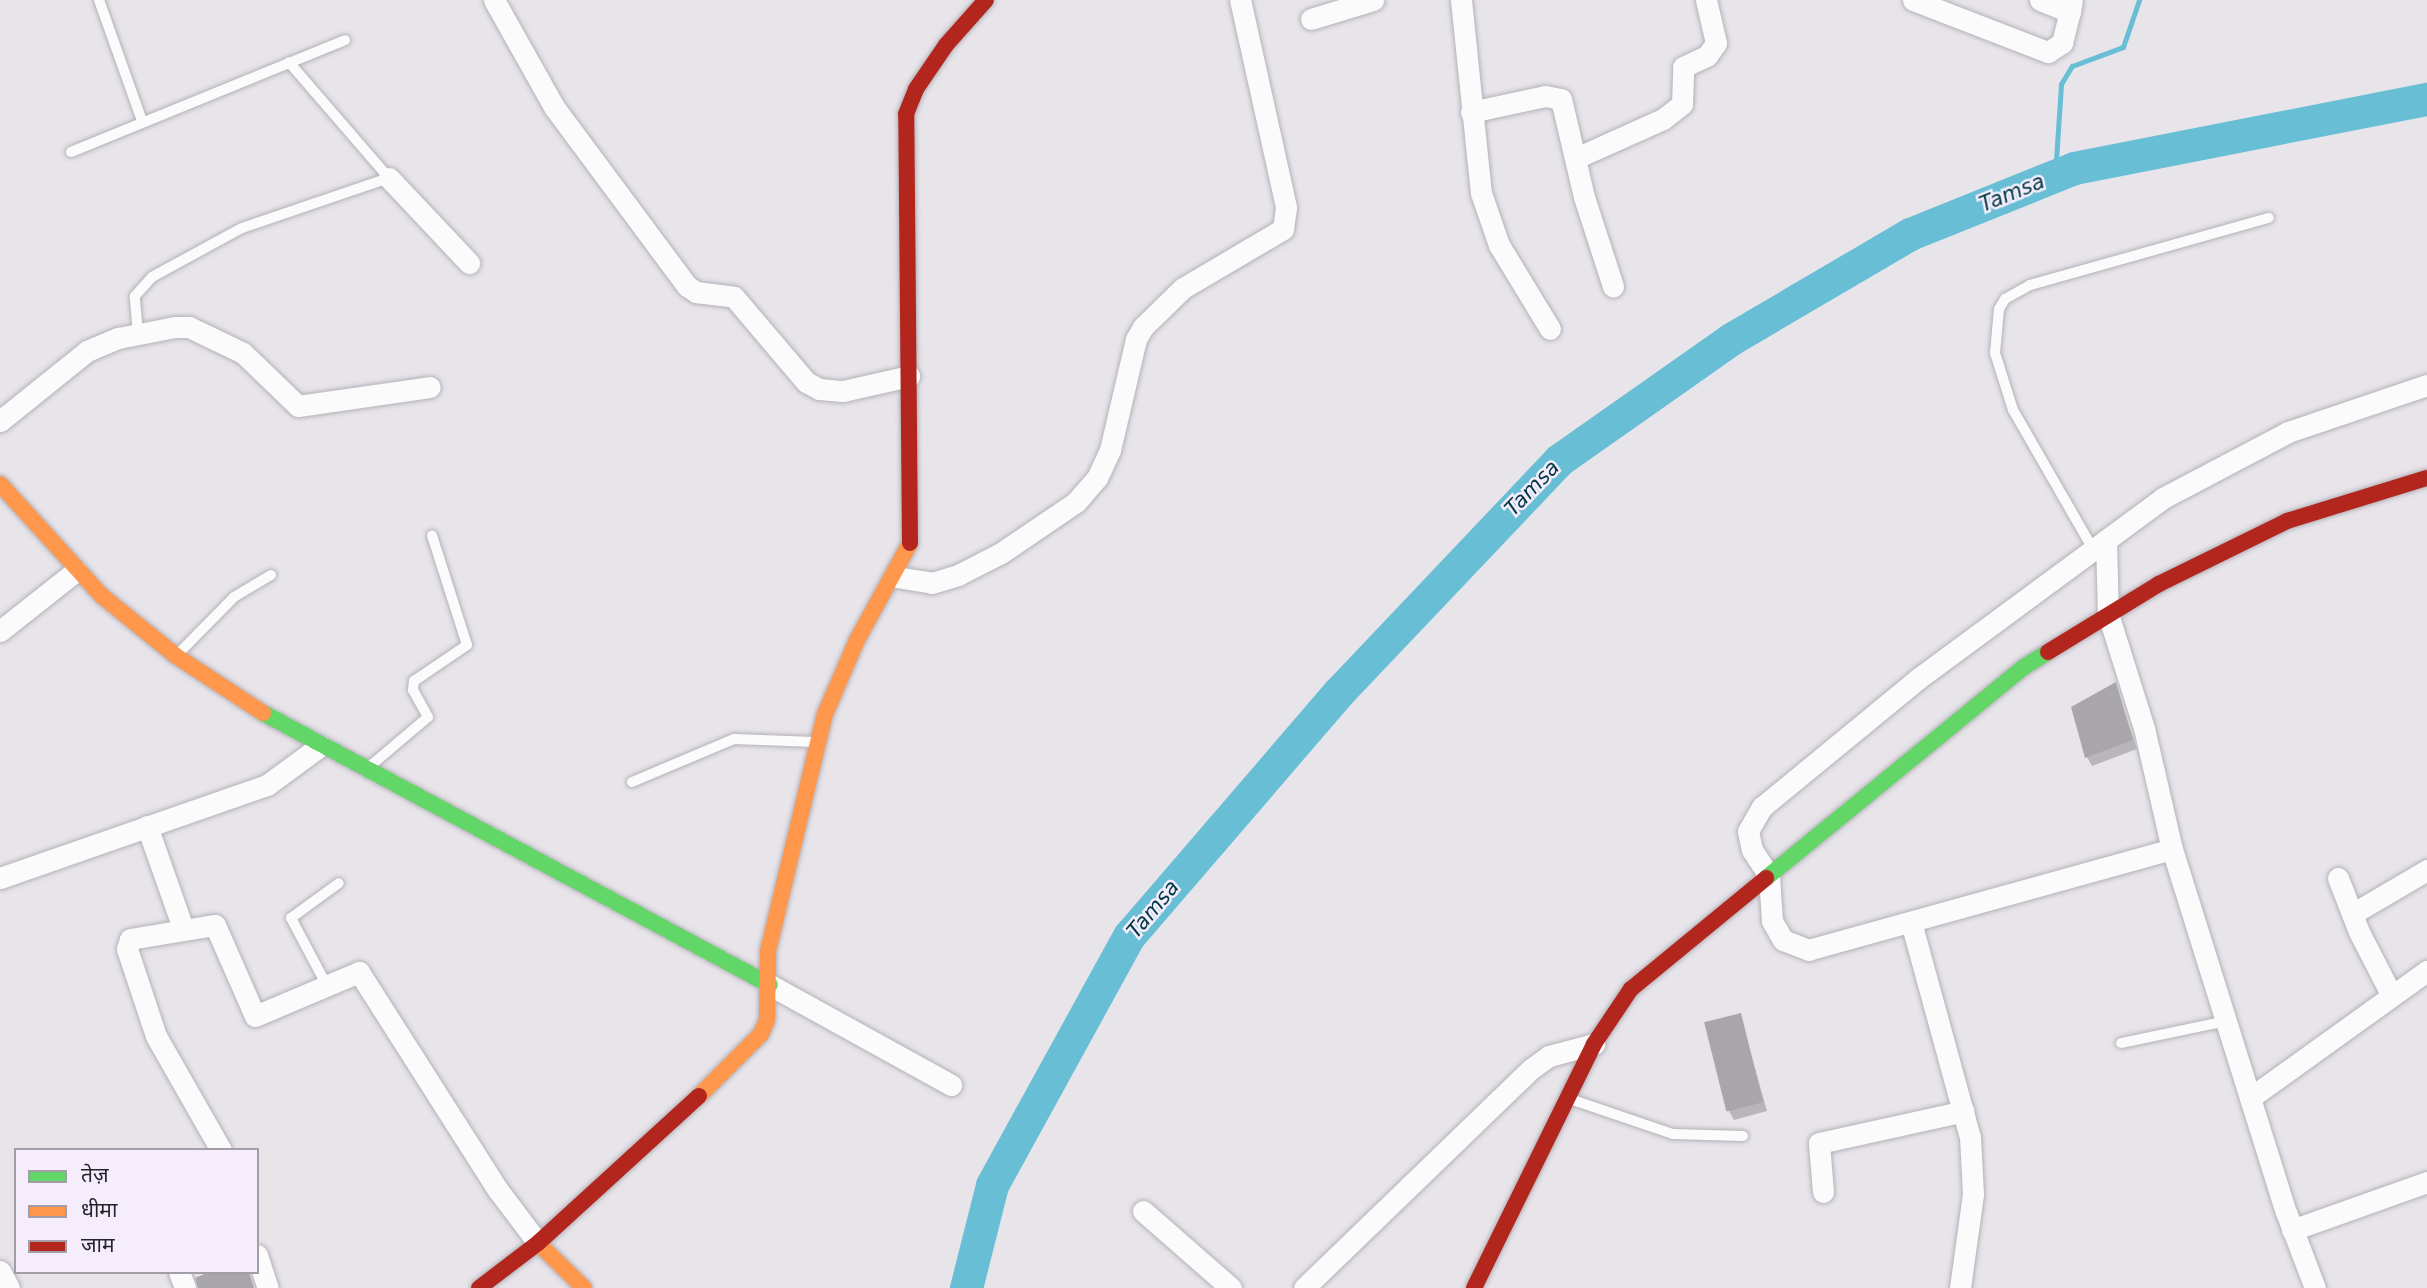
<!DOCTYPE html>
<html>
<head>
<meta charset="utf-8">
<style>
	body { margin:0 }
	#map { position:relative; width:2427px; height:1288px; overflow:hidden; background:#e7e4ea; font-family:"DejaVu Sans","Noto Sans Devanagari",sans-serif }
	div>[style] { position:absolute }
	.shadow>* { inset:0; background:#0003 }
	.stream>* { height:5px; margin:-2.5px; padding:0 2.5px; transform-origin:2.5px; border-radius:2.5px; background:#67bed5 }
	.river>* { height:33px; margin:-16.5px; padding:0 16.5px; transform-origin:16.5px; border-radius:16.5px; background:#67bed5 }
	.building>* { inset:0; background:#a9a6ab; transform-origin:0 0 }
	.roads { filter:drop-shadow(0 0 2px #b4b1b7) drop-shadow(0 0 2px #b4b1b7) }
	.lane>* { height:10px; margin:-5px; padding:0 5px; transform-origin:5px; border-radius:5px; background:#fbfbfc }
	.street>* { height:21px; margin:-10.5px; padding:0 10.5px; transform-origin:10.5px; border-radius:10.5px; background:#fbfbfc }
	.fast>* { height:16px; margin:-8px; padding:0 8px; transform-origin:8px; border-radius:8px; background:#63d668 }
	.slow>* { height:16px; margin:-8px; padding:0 8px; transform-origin:8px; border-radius:8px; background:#ff974d }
	.jam>* { height:16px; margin:-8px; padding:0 8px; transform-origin:8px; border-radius:8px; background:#b3261e }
	span { translate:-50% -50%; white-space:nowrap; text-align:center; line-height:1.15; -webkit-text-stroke:5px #f5edfc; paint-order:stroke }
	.water-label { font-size:21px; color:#003845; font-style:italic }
	.legend { position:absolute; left:14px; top:1148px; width:245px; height:126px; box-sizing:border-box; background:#f5edfc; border:2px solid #a39da8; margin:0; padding:9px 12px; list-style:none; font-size:21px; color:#272429 }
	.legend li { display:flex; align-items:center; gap:14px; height:35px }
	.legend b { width:35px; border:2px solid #a39da8 }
</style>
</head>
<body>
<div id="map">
	<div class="shadow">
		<i style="clip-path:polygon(2115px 684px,2137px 749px,2092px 766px,2087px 757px)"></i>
		<i style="clip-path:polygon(1740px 1015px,1767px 1111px,1734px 1120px,1729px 1111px)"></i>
	</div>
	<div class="stream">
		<i style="left:2055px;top:175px;width:91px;rotate:-86.2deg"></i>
		<i style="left:2061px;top:84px;width:21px;rotate:-59deg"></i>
		<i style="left:2072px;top:66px;width:54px;rotate:-20.4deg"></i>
		<i style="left:2123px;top:47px;width:50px;rotate:-71.2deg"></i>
	</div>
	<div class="river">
		<i style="left:966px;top:1288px;width:106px;rotate:-75.8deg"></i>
		<i style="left:992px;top:1185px;width:284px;rotate:-61.2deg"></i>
		<i style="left:1129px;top:936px;width:322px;rotate:-49.3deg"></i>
		<i style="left:1339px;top:692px;width:320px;rotate:-46.5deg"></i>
		<i style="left:1559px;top:460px;width:210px;rotate:-35.1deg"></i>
		<i style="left:1731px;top:339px;width:208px;rotate:-30.4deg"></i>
		<i style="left:1910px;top:234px;width:177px;rotate:-21.9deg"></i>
		<i style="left:2074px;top:168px;width:360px;rotate:-11.1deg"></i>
	</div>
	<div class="building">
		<i style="clip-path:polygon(2116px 682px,2133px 740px,2085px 758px,2071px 707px)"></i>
		<i style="left:1741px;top:1013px;width:92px;height:38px;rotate:76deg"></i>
		<i style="clip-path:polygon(209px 1272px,249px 1272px,254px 1288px,198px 1288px,195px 1278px)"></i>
	</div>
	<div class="roads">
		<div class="lane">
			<i style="left:99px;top:0;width:128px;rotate:70.4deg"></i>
			<i style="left:71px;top:152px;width:296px;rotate:-22.2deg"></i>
			<i style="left:138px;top:334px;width:38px;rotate:-95deg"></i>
			<i style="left:135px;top:296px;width:25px;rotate:-48deg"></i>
			<i style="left:152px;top:277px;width:102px;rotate:-28.6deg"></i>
			<i style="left:242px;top:228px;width:155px;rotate:-18.8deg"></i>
			<i style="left:389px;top:178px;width:153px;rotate:-130.8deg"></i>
			<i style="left:2093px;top:549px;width:160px;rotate:-119.9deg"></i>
			<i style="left:2013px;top:410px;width:60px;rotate:-107.5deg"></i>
			<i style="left:1995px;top:353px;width:44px;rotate:-84.8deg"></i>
			<i style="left:1999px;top:309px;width:12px;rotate:-59deg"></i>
			<i style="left:2005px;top:299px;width:29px;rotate:-29deg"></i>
			<i style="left:2030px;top:285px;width:248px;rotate:-15.7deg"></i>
			<i style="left:178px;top:654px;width:80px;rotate:-45.5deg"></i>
			<i style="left:234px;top:597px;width:43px;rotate:-30.7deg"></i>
			<i style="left:369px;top:767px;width:77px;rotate:-40.3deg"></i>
			<i style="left:428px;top:717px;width:31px;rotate:-119deg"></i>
			<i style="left:413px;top:690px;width:9px;rotate:-84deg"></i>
			<i style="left:414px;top:681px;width:64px;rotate:-34.2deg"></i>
			<i style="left:467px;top:645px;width:115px;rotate:-107.7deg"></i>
			<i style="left:632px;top:782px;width:111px;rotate:-22.9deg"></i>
			<i style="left:734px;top:739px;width:81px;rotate:2.1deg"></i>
			<i style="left:326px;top:984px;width:75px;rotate:-117.9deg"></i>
			<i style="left:291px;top:918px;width:59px;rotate:-36.1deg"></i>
			<i style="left:2121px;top:1043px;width:107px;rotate:-11.8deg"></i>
			<i style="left:1570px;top:1099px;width:109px;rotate:18.8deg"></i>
			<i style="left:1673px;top:1134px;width:70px;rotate:1.6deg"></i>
		</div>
		<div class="street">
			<i style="left:494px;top:0;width:123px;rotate:60.7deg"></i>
			<i style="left:554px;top:107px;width:223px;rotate:53.4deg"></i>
			<i style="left:687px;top:286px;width:11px;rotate:34deg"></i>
			<i style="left:696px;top:292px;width:38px;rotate:7deg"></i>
			<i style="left:734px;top:297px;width:111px;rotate:49.7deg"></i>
			<i style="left:806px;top:382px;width:15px;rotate:28deg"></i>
			<i style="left:819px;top:389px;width:24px;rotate:5deg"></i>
			<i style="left:843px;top:391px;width:68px;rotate:-12.8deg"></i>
			<i style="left:1461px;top:0;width:194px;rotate:84.1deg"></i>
			<i style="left:1481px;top:193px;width:55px;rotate:70.9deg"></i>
			<i style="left:1499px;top:245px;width:98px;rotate:58.7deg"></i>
			<i style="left:1913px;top:0;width:145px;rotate:21.1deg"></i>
			<i style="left:2048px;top:52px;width:17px;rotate:-33deg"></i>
			<i style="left:2062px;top:43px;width:32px;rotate:-76deg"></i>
			<i style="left:2040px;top:0;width:32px;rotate:22deg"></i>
			<i style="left:2070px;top:12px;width:12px;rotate:-81deg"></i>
			<i style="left:1311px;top:19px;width:65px;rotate:-17deg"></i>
			<i style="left:1471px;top:112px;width:76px;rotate:-12.2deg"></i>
			<i style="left:1545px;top:96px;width:16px;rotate:11deg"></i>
			<i style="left:1561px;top:99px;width:101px;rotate:76.8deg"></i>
			<i style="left:1584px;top:197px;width:94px;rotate:72deg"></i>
			<i style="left:1576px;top:158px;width:95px;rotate:-24.1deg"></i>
			<i style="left:1663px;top:119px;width:24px;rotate:-38deg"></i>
			<i style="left:1682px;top:104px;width:37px;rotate:-88deg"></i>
			<i style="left:1683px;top:67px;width:26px;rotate:-25deg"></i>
			<i style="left:1707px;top:56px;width:16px;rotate:-55deg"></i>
			<i style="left:1716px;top:43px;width:44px;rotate:-103.1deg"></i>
			<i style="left:389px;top:178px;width:117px;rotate:46.7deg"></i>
			<i style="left:0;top:421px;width:112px;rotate:-38.8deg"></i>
			<i style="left:87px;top:351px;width:34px;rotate:-23deg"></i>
			<i style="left:118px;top:338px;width:58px;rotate:-10.9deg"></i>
			<i style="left:175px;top:327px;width:14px"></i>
			<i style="left:189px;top:327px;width:60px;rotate:25.7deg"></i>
			<i style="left:243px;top:353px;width:76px;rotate:43.9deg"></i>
			<i style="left:298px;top:406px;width:133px;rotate:-8.2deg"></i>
			<i style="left:2106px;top:540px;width:74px;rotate:88.5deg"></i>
			<i style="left:2108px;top:614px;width:120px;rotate:72.5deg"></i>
			<i style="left:2144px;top:728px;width:124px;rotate:77deg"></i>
			<i style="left:2172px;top:849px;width:380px;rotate:72.6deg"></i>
			<i style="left:2286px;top:1212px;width:81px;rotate:69.1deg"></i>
			<i style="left:896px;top:577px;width:36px;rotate:9deg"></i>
			<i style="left:932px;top:583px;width:27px;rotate:-17deg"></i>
			<i style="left:958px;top:575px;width:48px;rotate:-27.1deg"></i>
			<i style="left:1001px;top:553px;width:91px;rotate:-34.2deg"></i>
			<i style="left:1076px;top:502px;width:32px;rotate:-49deg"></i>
			<i style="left:1097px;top:478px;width:31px;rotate:-65deg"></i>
			<i style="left:1110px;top:450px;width:114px;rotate:-76.8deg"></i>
			<i style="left:1136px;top:339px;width:14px;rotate:-60deg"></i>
			<i style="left:1143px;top:327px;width:56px;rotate:-44.3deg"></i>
			<i style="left:1183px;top:288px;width:116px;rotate:-30.5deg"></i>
			<i style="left:1283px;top:229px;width:22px;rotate:-82deg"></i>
			<i style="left:1286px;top:207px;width:212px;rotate:-102.5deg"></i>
			<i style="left:0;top:631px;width:97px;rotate:-38.3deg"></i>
			<i style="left:147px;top:826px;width:108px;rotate:70.6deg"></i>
			<i style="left:2172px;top:849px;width:377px;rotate:164.5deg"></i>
			<i style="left:1809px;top:950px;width:28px;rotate:-159deg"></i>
			<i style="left:1783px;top:940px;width:22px;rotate:-120deg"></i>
			<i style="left:1772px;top:921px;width:45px;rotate:-93.8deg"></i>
			<i style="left:1769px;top:876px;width:31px;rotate:-123deg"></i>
			<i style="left:1752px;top:850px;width:19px;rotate:-102deg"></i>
			<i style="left:1748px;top:831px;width:28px;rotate:-60deg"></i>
			<i style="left:1762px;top:807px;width:203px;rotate:-39.4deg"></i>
			<i style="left:1919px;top:678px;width:303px;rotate:-36.4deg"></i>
			<i style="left:2163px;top:498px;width:141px;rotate:-27.8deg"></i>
			<i style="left:2288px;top:432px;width:147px;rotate:-18.7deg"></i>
			<i style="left:0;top:878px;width:283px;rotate:-19.2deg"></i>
			<i style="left:267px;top:785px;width:66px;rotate:-36.3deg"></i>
			<i style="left:2338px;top:878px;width:58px;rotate:68.7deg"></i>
			<i style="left:2359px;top:932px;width:70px;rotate:62.7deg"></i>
			<i style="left:2352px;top:914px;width:87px;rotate:-30.4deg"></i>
			<i style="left:1911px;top:922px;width:223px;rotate:74.7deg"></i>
			<i style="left:1970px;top:1137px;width:57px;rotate:87deg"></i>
			<i style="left:1973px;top:1194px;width:95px;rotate:97.9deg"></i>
			<i style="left:770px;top:985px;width:207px;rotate:28.9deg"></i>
			<i style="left:2250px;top:1098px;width:218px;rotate:-35.7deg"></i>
			<i style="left:221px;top:1150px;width:131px;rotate:-119.7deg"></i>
			<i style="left:156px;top:1036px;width:92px;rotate:-108.4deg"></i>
			<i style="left:127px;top:949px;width:10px;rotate:-73deg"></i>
			<i style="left:130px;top:939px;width:86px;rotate:-9.4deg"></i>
			<i style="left:215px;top:925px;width:99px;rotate:66.3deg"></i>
			<i style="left:255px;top:1016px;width:113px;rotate:-22.9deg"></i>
			<i style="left:359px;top:972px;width:259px;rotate:57.5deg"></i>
			<i style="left:498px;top:1190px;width:66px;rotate:53deg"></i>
			<i style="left:1823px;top:1192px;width:49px;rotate:-94.7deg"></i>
			<i style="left:1819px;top:1143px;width:148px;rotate:-12.4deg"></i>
			<i style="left:1143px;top:1211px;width:117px;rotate:41.2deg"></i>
			<i style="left:2292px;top:1230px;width:143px;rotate:-19.6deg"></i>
			<i style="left:257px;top:1255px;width:35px;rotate:72deg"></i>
			<i style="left:0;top:1271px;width:19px;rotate:62deg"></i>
			<i style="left:179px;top:1272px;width:17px;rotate:69deg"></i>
			<i style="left:1304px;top:1288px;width:315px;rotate:-44deg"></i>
			<i style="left:1531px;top:1069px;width:22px;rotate:-36deg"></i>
			<i style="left:1549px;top:1056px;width:47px;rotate:-14.9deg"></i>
		</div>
		<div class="fast">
			<i style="left:263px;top:713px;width:575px;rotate:28.21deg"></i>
			<i style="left:1766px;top:878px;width:333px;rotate:-39.3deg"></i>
			<i style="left:2024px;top:667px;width:28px;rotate:-32deg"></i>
		</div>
		<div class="slow">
			<i style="left:0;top:484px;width:151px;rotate:47.7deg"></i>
			<i style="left:102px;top:596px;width:95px;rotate:39deg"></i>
			<i style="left:176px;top:656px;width:104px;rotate:33.2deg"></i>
			<i style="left:699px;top:1096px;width:88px;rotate:-45deg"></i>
			<i style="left:761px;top:1034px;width:15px;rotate:-67deg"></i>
			<i style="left:767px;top:1020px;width:69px;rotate:-89.2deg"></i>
			<i style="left:768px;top:951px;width:244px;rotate:-76.5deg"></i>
			<i style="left:825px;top:714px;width:81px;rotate:-66.6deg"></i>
			<i style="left:857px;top:640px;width:111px;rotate:-61.3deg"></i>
			<i style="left:538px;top:1243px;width:64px;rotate:44.4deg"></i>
		</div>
		<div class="jam">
			<i style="left:910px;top:543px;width:429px;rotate:-90.5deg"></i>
			<i style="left:906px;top:114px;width:27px;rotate:-68deg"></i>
			<i style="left:916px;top:89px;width:53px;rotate:-55.7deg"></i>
			<i style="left:946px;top:45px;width:60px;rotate:-48.4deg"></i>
			<i style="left:2048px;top:652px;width:130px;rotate:-31.5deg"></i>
			<i style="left:2159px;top:584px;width:143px;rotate:-26.2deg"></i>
			<i style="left:2287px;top:521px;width:146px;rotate:-17.1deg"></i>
			<i style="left:479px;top:1288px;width:74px;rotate:-37.3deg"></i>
			<i style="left:538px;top:1243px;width:218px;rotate:-42.4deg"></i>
			<i style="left:1474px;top:1288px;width:272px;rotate:-63.8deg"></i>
			<i style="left:1594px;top:1044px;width:66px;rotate:-56.1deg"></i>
			<i style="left:1631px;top:989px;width:175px;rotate:-39.4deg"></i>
		</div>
	</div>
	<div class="water-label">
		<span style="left:2012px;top:193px;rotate:-22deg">Tamsa</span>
		<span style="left:1532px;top:488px;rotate:-46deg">Tamsa</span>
		<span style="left:1153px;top:909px;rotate:-50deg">Tamsa</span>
	</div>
	<ul class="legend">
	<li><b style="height:9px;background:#63d668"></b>तेज़</li>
	<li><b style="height:9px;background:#ff974d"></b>धीमा</li>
	<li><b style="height:9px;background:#b3261e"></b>जाम</li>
	</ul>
</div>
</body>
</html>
